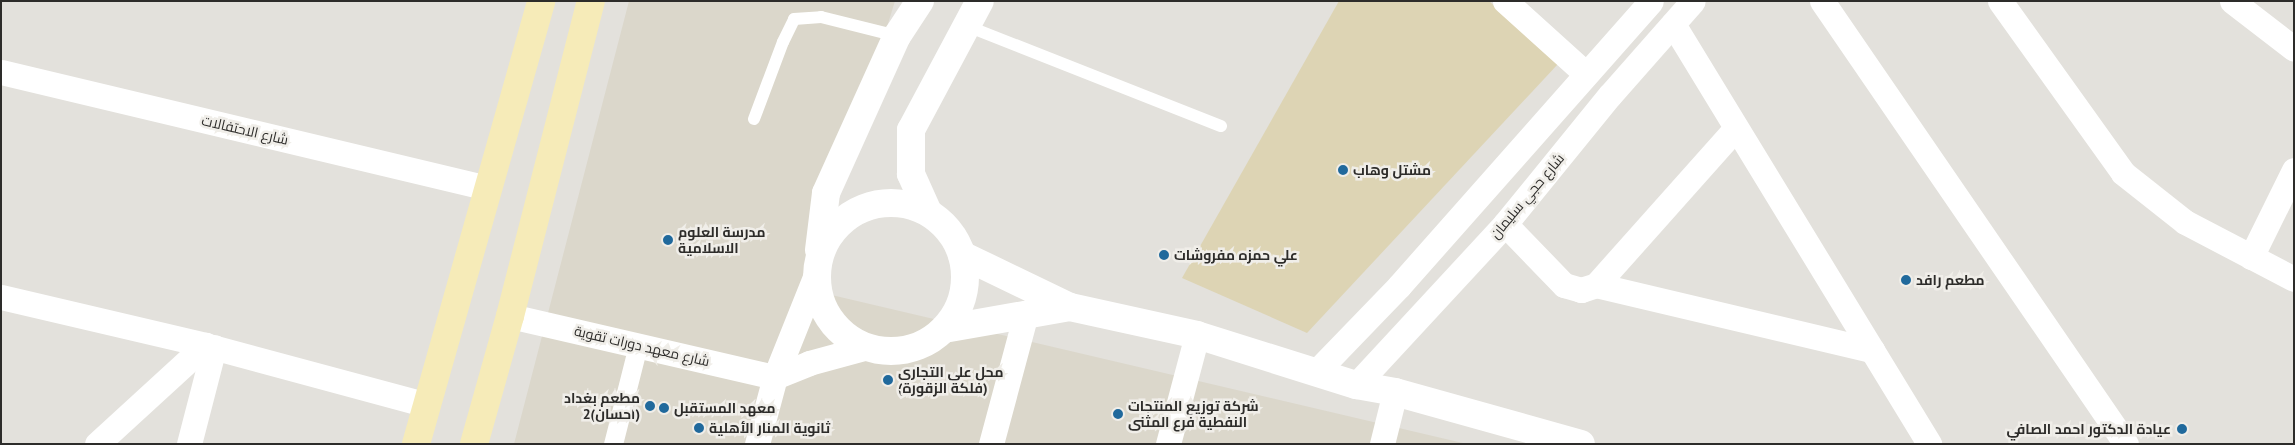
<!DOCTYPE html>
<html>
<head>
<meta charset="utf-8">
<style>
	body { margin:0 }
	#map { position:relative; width:2295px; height:445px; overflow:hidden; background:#e3e1dc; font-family:"PT Sans",Cairo,sans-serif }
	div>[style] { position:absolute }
	.built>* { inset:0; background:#dbd7cb }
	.green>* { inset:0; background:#ddd4b4 }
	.service>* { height:12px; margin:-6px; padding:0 6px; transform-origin:6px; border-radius:6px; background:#fff }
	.pedestrian>* { height:19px; margin:-9.5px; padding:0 9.5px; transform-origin:9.5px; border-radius:9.5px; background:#fff }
	.minor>* { height:25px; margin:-12.5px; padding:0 12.5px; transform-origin:12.5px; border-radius:12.5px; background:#fff }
	.tertiary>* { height:28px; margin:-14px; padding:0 14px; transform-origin:14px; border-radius:14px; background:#fff }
	.tertiary>.ring { margin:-14px; padding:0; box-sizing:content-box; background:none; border:28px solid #fff; border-radius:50% }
	.secondary>* { height:28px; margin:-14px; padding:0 14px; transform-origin:14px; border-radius:14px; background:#f6ebb8 }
	.dots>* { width:14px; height:14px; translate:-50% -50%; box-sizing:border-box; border:2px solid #f0eee9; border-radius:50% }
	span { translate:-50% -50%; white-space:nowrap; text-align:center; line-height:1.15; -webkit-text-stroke:5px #f0eee9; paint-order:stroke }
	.street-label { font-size:14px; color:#2d2c2a }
	.poi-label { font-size:14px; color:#2d2c2a; font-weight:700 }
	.left { translate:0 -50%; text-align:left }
	.right { translate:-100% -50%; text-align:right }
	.frame { position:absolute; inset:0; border:2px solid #2d2c2a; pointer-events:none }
</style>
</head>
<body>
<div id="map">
	<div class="built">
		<i style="clip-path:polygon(629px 1px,895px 1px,806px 289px,1467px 444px,514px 444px)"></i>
	</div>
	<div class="green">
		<i style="clip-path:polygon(1339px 1px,1489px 1px,1558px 64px,1307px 333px,1182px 278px)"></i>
	</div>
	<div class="service">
		<i style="left:967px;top:26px;width:273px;rotate:21.5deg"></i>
		<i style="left:754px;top:119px;width:82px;rotate:-69.4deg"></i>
		<i style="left:783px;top:42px;width:25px;rotate:-64deg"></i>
		<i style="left:794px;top:19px;width:27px;rotate:-4deg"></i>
		<i style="left:821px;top:17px;width:78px;rotate:14deg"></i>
	</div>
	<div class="pedestrian">
		<i style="left:613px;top:444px;width:102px;rotate:-75.8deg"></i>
	</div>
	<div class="minor">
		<i style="left:1505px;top:1px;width:109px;rotate:42deg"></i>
		<i style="left:1822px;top:1px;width:537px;rotate:55.54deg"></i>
		<i style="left:2000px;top:1px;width:211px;rotate:54.4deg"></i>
		<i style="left:2123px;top:173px;width:79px;rotate:38.3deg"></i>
		<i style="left:2185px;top:222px;width:123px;rotate:27.6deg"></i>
		<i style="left:2232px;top:1px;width:78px;rotate:37.7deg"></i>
		<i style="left:1673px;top:24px;width:492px;rotate:58.6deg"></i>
		<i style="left:1px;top:72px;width:501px;rotate:13.4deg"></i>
		<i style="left:1505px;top:224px;width:85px;rotate:46deg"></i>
		<i style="left:1564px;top:285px;width:18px;rotate:16deg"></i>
		<i style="left:1581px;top:290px;width:16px;rotate:-18deg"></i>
		<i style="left:1596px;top:285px;width:210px;rotate:-48.3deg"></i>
		<i style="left:2251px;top:257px;width:97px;rotate:-63.7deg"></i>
		<i style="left:1596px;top:285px;width:284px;rotate:13.3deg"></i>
		<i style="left:1px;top:297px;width:210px;rotate:13.2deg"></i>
		<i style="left:205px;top:345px;width:230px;rotate:15.1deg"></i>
		<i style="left:510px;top:316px;width:272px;rotate:13deg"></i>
		<i style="left:1317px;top:371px;width:118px;rotate:-46deg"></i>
		<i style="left:1399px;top:286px;width:380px;rotate:-48.5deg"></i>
		<i style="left:775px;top:377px;width:37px;rotate:-22deg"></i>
		<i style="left:809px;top:363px;width:61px;rotate:-15.2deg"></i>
		<i style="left:1356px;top:385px;width:219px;rotate:-47.2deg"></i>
		<i style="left:1505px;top:224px;width:166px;rotate:-50.9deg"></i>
		<i style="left:1610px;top:95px;width:125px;rotate:-48.6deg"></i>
		<i style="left:97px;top:444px;width:147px;rotate:-42.5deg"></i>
		<i style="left:189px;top:444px;width:100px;rotate:-75.5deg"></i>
		<i style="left:757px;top:444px;width:69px;rotate:-75deg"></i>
		<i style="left:775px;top:377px;width:113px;rotate:-68.2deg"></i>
		<i style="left:991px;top:444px;width:136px;rotate:-75deg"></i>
		<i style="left:1168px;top:444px;width:113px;rotate:-75.1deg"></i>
		<i style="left:1382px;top:444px;width:54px;rotate:-76deg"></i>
	</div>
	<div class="tertiary">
		<i class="ring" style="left:817px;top:203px;width:120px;height:120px"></i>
		<i style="left:928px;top:212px;width:42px;rotate:-114.1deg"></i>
		<i style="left:911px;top:174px;width:44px;rotate:-90deg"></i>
		<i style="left:911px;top:130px;width:146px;rotate:-61.9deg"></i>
		<i style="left:819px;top:250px;width:57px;rotate:-83deg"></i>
		<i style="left:826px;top:193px;width:172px;rotate:-65.7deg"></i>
		<i style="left:897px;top:36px;width:42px;rotate:-56.7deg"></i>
		<i style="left:962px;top:255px;width:120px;rotate:25.7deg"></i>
		<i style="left:1070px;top:307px;width:130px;rotate:12.4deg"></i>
		<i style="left:1197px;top:335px;width:167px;rotate:17.5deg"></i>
		<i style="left:1356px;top:385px;width:40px;rotate:10deg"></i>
		<i style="left:1395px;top:392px;width:193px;rotate:15.6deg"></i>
		<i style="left:944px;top:329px;width:128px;rotate:-9.9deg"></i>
	</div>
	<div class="secondary">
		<i style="left:416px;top:444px;width:460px;rotate:-74.2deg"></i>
		<i style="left:474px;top:444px;width:133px;rotate:-74.3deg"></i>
		<i style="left:510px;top:316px;width:325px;rotate:-75.6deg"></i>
	</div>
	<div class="dots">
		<i style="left:1343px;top:170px;background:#20699c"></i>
		<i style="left:668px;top:240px;background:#20699c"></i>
		<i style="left:1164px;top:255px;background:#20699c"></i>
		<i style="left:1906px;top:280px;background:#20699c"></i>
		<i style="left:888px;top:380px;background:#20699c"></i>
		<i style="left:650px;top:406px;background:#20699c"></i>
		<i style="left:664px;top:408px;background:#20699c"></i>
		<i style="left:1118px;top:414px;background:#20699c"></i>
		<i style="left:699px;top:428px;background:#20699c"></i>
		<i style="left:2182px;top:429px;background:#20699c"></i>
	</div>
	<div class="street-label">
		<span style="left:245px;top:130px;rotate:13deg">شارع الاحتفالات</span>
		<span style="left:1527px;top:196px;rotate:-50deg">شارع حجي سليمان</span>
		<span style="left:642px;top:346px;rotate:13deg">شارع معهد دورات تقوية</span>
	</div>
	<div class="poi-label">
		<span class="left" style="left:1353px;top:170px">مشتل وهاب</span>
		<span class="left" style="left:678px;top:240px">مدرسة العلوم<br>الاسلامية</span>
		<span class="left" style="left:1174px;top:255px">علي حمزه مفروشات</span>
		<span class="left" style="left:1916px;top:280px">مطعم رافد</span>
		<span class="left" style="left:898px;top:380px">محل علي التجاري<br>(فلكة الزقورة)</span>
		<span class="right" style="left:640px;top:406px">مطعم بغداد<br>2(احسان)</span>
		<span class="left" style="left:1128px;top:414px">شركة توزيع المنتجات<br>النفطية فرع المثنى</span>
		<span class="left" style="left:674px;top:408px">معهد المستقبل</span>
		<span class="left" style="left:709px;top:428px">ثانوية المنار الأهلية</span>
		<span class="right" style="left:2171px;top:429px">عيادة الدكتور احمد الصافي</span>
	</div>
	<div class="frame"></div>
</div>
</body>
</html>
